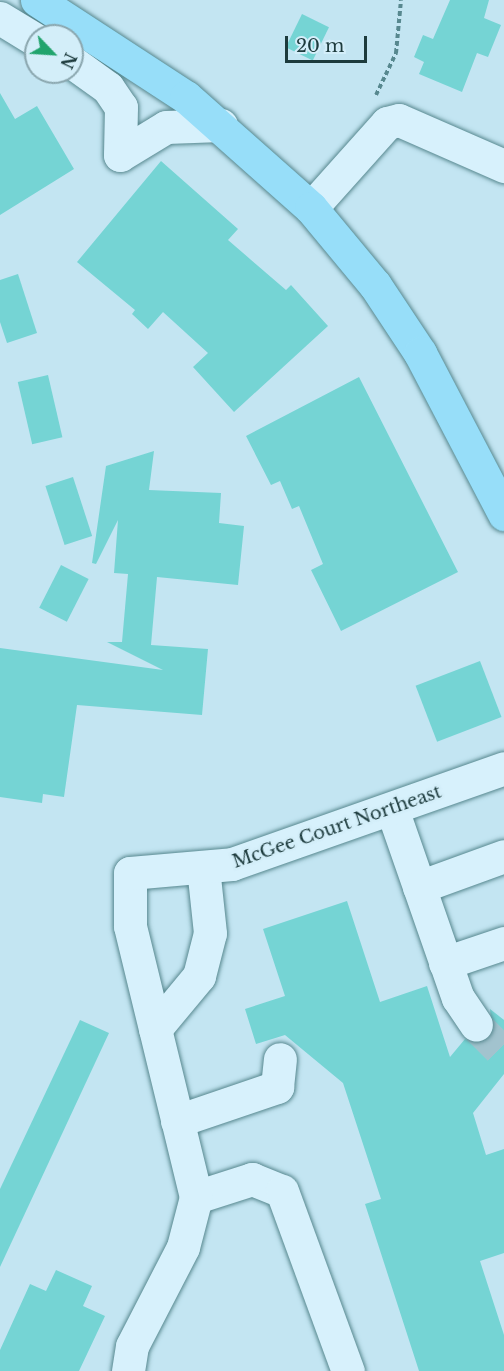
<!DOCTYPE html>
<html>
<head>
<meta charset="utf-8">
<style>
	body { margin:0 }
	#map { position:relative; width:504px; height:1371px; overflow:hidden; background:#c3e5f2; font-family:"Libre Baskerville",serif }
	div>[style] { position:absolute }
	.building>* { inset:0; background:#75d4d4; transform-origin:0 0 }
	.minor-tunnel>* { height:33px; margin-top:-16.5px; transform-origin:0; background:repeating-linear-gradient(90deg,#a2c3ce 0 33px,transparent 0 49px) }
	.path>* { height:4px; margin-top:-2px; transform-origin:0; background:repeating-linear-gradient(90deg,#57888f 0 4.5px,transparent 0 7.5px) }
	.roads { filter:drop-shadow(0 0 2px #57888f) drop-shadow(0 0 2px #57888f) }
	.minor>* { height:33px; margin:-16.5px; padding:0 16.5px; transform-origin:16.5px; border-radius:16.5px; background:#d7f1fc }
	.major>* { height:33px; margin:-16.5px; padding:0 16.5px; transform-origin:16.5px; border-radius:16.5px; background:#97def9 }
	span { translate:-50% -50%; white-space:nowrap; text-align:center; line-height:1.15; -webkit-text-stroke:5px #d3eef9; paint-order:stroke }
	.street-label { font-size:18px; color:#1d3b3d }
	.north { position:absolute; left:24px; top:24px; width:60px; height:60px; box-sizing:border-box; background:#d3eef9; border:2px solid #8aa6ae; border-radius:50%; rotate:115deg; font-size:16px; font-weight:700; line-height:24px; text-align:center; color:#1d3b3d }
	.north::after { content:''; display:block; margin:auto; width:21px; height:27px; background:#21a46d; clip-path:polygon(50% 0,100% 100%,50% 72%,0 100%) }
	.scale { position:absolute; left:285px; top:36px; width:82px; height:27px; box-sizing:border-box; border:3px solid #1d3b3d; border-top:0; padding-left:8px; font-size:18px; line-height:21px; white-space:nowrap; color:#1d3b3d; -webkit-text-stroke:4px #d3eef9; paint-order:stroke }
</style>
</head>
<body>
<div id="map">
	<div class="building">
		<i style="clip-path:polygon(450px 0,489px 0,484px 18px,501px 25px,488px 57px,477px 53px,462px 92px,419px 74px,424px 62px,414px 57px,423px 35px,433px 39px)"></i>
		<i style="left:302px;top:14px;width:30px;height:37px;rotate:26deg"></i>
		<i style="clip-path:polygon(0 93px,15px 119px,37px 106px,74px 169px,0 215px)"></i>
		<i style="clip-path:polygon(161px 161px,238px 229px,228px 240px,286px 290px,291px 285px,328px 326px,234px 412px,193px 367px,208px 353px,163px 312px,148px 329px,132px 314px,135px 310px,77px 262px)"></i>
		<i style="clip-path:polygon(18px 274px,37px 333px,7px 343px,0 322px,0 280px)"></i>
		<i style="left:48px;top:375px;width:64px;height:31px;rotate:77deg"></i>
		<i style="clip-path:polygon(359px 377px,458px 572px,341px 631px,311px 570px,323px 564px,299px 506px,292px 509px,280px 481px,271px 485px,246px 436px)"></i>
		<i style="clip-path:polygon(154px 451px,149px 490px,221px 493px,219px 523px,244px 526px,238px 585px,157px 577px,151px 645px,208px 649px,202px 715px,77px 705px,64px 797px,43px 794px,42px 803px,0 797px,0 648px,163px 670px,107px 642px,122px 642px,128px 574px,114px 573px,118px 520px,96px 564px,92px 563px,106px 466px)"></i>
		<i style="left:73px;top:477px;width:62px;height:29px;rotate:72deg"></i>
		<i style="left:61px;top:565px;width:31px;height:48px;rotate:27deg"></i>
		<i style="left:480px;top:661px;width:60px;height:69px;rotate:69deg"></i>
		<i style="clip-path:polygon(347px 901px,380px 1002px,427px 986px,450px 1057px,465px 1039px,478px 1044px,492px 1034px,490px 1009px,504px 1020px,504px 1074px,473px 1113px,486px 1155px,504px 1149px,504px 1253px,480px 1261px,504px 1335px,504px 1371px,419px 1371px,365px 1204px,381px 1199px,343px 1083px,285px 1035px,256px 1044px,245px 1009px,285px 996px,263px 929px)"></i>
		<i style="clip-path:polygon(80px 1020px,109px 1033px,0 1267px,0 1189px)"></i>
		<i style="clip-path:polygon(56px 1270px,92px 1286px,83px 1306px,105px 1316px,79px 1371px,0 1371px,0 1350px,30px 1284px,46px 1291px)"></i>
	</div>
	<div class="minor-tunnel">
		<i style="left:476px;top:1025px;width:40px;rotate:45deg"></i>
	</div>
	<div class="path">
		<i style="left:376px;top:95px;width:47px;rotate:-64.5deg"></i>
		<i style="left:396px;top:53px;width:53px;rotate:-84.6deg"></i>
	</div>
	<div class="roads">
		<div class="minor">
			<i style="left:0;top:18px;width:42px;rotate:31.4deg"></i>
			<i style="left:72px;top:62px;width:44px;rotate:35.8deg"></i>
			<i style="left:108px;top:88px;width:23px;rotate:56deg"></i>
			<i style="left:121px;top:107px;width:48px;rotate:91.2deg"></i>
			<i style="left:120px;top:155px;width:54px;rotate:-31.3deg"></i>
			<i style="left:166px;top:127px;width:55px;rotate:-2.1deg"></i>
			<i style="left:311px;top:208px;width:114px;rotate:-48.2deg"></i>
			<i style="left:387px;top:123px;width:12px;rotate:-14deg"></i>
			<i style="left:399px;top:120px;width:115px;rotate:23.7deg"></i>
			<i style="left:392px;top:809px;width:200px;rotate:70.8deg"></i>
			<i style="left:458px;top:998px;width:32px;rotate:56deg"></i>
			<i style="left:419px;top:887px;width:90px;rotate:-20deg"></i>
			<i style="left:445px;top:963px;width:62px;rotate:-18.7deg"></i>
			<i style="left:155px;top:1029px;width:69px;rotate:-50.3deg"></i>
			<i style="left:199px;top:976px;width:44px;rotate:-75.7deg"></i>
			<i style="left:210px;top:933px;width:65px;rotate:-96.1deg"></i>
			<i style="left:177px;top:1121px;width:106px;rotate:-18.8deg"></i>
			<i style="left:277px;top:1087px;width:28px;rotate:-84deg"></i>
			<i style="left:196px;top:1197px;width:59px;rotate:-17.8deg"></i>
			<i style="left:252px;top:1179px;width:32px;rotate:22deg"></i>
			<i style="left:282px;top:1191px;width:192px;rotate:69.9deg"></i>
			<i style="left:128px;top:1371px;width:25px;rotate:-81deg"></i>
			<i style="left:132px;top:1346px;width:111px;rotate:-62.7deg"></i>
			<i style="left:183px;top:1247px;width:52px;rotate:-75.4deg"></i>
			<i style="left:196px;top:1197px;width:279px;rotate:-103.7deg"></i>
			<i style="left:130px;top:926px;width:53px;rotate:-90deg"></i>
			<i style="left:130px;top:873px;width:102px;rotate:-5deg"></i>
			<i style="left:232px;top:864px;width:288px;rotate:-19.4deg"></i>
		</div>
		<div class="major">
			<i style="left:37px;top:0;width:178px;rotate:33.1deg"></i>
			<i style="left:186px;top:97px;width:167px;rotate:41.6deg"></i>
			<i style="left:311px;top:208px;width:100px;rotate:50.3deg"></i>
			<i style="left:375px;top:285px;width:82px;rotate:56.5deg"></i>
			<i style="left:420px;top:353px;width:182px;rotate:62.4deg"></i>
		</div>
	</div>
	<div class="street-label">
		<span style="left:337px;top:827px;rotate:-19deg">McGee Court Northeast</span>
	</div>
	<div class="north">N</div>
	<div class="scale">20 m</div>
</div>
</body>
</html>
